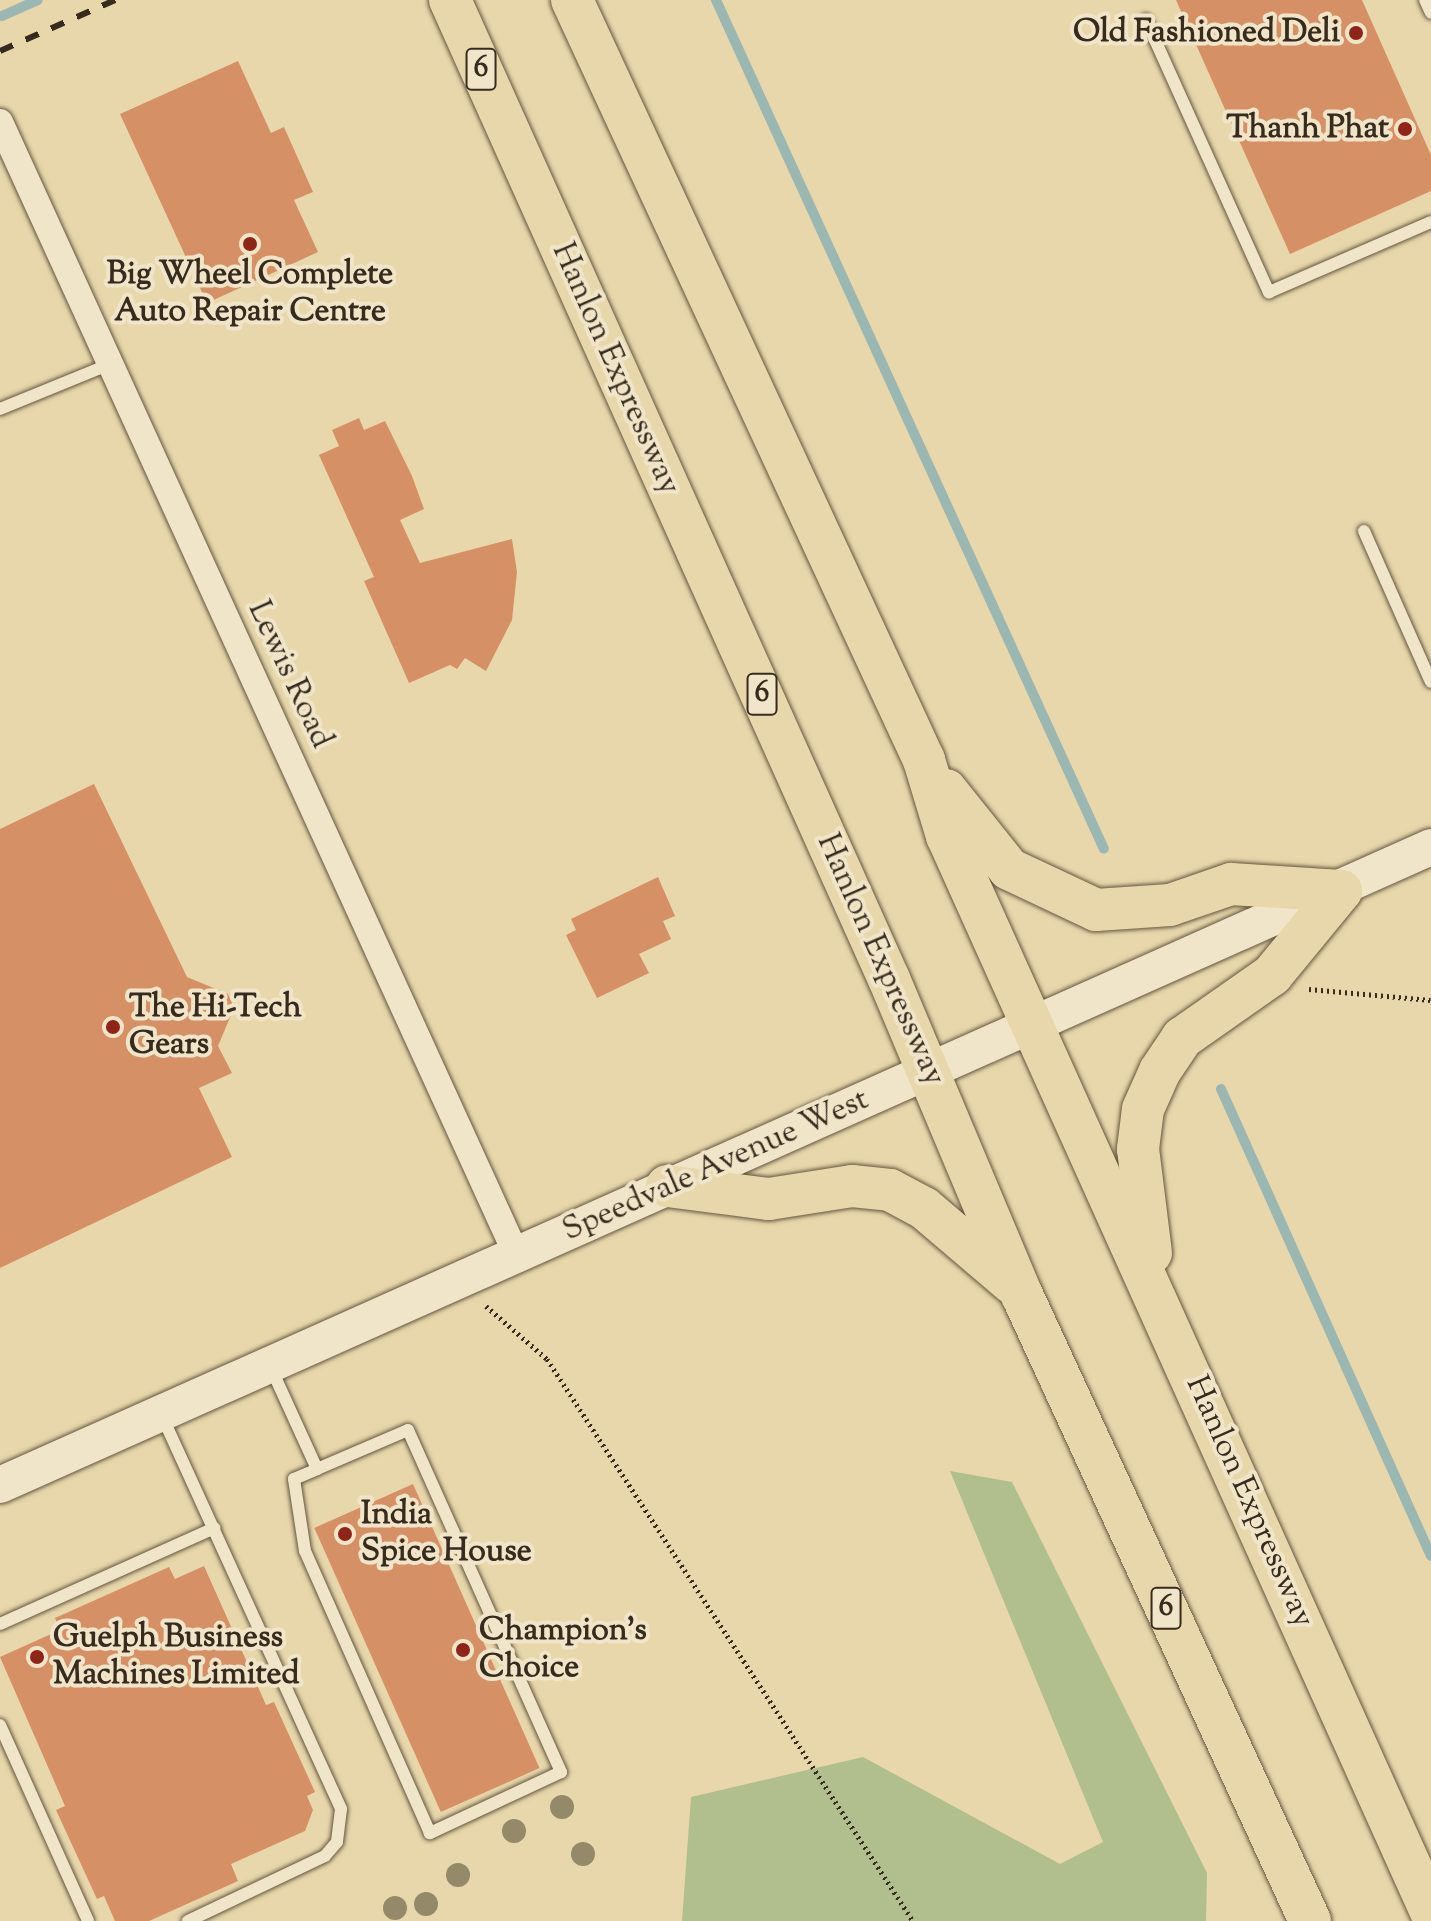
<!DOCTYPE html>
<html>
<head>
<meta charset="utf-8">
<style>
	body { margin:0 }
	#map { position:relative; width:1431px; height:1921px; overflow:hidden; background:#e8d7aa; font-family:"Sorts Mill Goudy",serif }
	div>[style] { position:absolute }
	.green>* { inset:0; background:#b0bf8d }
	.stream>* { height:10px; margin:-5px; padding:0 5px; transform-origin:5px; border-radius:5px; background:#9ab7b2 }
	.building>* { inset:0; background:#d69066; transform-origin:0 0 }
	.path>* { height:5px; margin-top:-2.5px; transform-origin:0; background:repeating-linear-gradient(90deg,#372b1e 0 2px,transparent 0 6px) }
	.roads { filter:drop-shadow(0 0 2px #635641) drop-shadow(0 0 2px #635641) }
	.service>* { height:12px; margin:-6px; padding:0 6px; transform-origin:6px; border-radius:6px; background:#f0e5c8 }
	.minor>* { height:26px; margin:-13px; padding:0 13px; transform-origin:13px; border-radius:13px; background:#f0e5c8 }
	.secondary>* { height:36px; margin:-18px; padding:0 18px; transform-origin:18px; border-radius:18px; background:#f0e5c8 }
	.trunk>* { height:42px; margin:-21px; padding:0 21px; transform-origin:21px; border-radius:21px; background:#e8d7aa }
	.rail>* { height:6px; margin-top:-3px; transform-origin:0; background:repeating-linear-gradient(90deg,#372b1e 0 14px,transparent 0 28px) }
	.trees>* { width:24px; height:24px; margin:-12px; border-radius:50%; background:#948969 }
	.dots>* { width:22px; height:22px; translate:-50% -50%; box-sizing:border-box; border:4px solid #f0e5c8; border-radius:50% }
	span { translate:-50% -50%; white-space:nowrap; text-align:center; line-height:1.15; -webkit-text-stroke:8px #f0e5c8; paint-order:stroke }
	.shield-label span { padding:2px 6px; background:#f0e5c8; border:2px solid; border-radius:6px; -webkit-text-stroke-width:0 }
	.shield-label { font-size:30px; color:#372b1e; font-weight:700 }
	.poi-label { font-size:32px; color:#372b1e; font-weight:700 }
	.right { translate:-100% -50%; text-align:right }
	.left { translate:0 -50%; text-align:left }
	.street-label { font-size:32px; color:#372b1e }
</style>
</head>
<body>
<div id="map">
	<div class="green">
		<i style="clip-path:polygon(950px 1471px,1012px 1482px,1207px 1873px,1206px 1921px,682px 1921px,691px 1797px,863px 1757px,1060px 1864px,1103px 1842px)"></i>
	</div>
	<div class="stream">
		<i style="left:716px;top:0;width:933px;rotate:65.44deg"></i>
		<i style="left:2px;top:16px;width:39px;rotate:-24deg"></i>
		<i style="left:1221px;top:1089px;width:512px;rotate:65.79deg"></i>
	</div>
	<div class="building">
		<i style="clip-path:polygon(1176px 0,1362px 0,1431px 155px,1431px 191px,1290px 254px)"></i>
		<i style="clip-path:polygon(238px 61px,271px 133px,284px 127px,313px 192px,294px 200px,318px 252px,207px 303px,120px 114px)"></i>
		<i style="clip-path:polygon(359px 418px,364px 430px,385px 421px,412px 476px,424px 509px,400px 520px,420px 563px,512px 539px,517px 572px,512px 620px,486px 671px,465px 658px,457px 669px,450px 665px,409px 683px,364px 581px,374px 577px,319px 455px,339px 446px,332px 430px)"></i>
		<i style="clip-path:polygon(94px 784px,187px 977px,228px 994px,234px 1008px,218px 1046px,232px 1073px,199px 1088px,232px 1157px,0 1268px,0 829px)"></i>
		<i style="clip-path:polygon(658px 877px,675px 916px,663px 921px,671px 939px,639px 954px,649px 973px,597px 998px,566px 935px,576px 930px,571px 919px)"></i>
		<i style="left:413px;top:1484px;width:311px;height:108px;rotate:66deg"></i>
		<i style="clip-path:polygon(204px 1566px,266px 1705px,274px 1702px,315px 1792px,307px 1796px,313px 1810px,305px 1831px,231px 1864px,238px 1881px,149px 1921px,115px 1921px,104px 1896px,97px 1899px,56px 1810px,65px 1806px,0 1657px,60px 1630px,55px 1618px,169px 1567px,175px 1579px)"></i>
	</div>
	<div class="path">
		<i style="left:1309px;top:989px;width:122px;rotate:5.2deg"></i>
		<i style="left:486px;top:1306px;width:81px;rotate:41deg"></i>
		<i style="left:547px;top:1359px;width:671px;rotate:56.93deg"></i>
	</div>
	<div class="roads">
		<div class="service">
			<i style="left:1425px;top:0;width:14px;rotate:65deg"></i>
			<i style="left:1146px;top:20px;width:299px;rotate:65.7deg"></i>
			<i style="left:1269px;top:292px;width:176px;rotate:-23.4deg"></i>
			<i style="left:0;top:409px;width:119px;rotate:-22.2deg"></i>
			<i style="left:1364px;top:531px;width:165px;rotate:66.1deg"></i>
			<i style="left:271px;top:1368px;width:111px;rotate:65.5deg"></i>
			<i style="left:317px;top:1469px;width:99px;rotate:-23.2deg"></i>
			<i style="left:408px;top:1430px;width:375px;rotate:65.9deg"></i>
			<i style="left:561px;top:1772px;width:145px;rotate:155deg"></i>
			<i style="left:430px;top:1833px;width:308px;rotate:-113.9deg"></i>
			<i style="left:305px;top:1551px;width:73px;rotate:-98.7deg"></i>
			<i style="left:294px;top:1479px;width:25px;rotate:-23deg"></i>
			<i style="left:162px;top:1416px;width:432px;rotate:65.5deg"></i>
			<i style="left:341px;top:1809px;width:33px;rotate:97deg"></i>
			<i style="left:337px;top:1842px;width:18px;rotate:131deg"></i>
			<i style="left:325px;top:1856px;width:152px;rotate:154.6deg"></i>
			<i style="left:0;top:1624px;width:235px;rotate:-24.1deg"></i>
			<i style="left:0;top:1725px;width:215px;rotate:65.8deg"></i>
		</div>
		<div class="minor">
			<i style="left:0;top:122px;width:1246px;rotate:65.49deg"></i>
		</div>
		<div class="secondary">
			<i style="left:0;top:1485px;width:1567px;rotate:-24.03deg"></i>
		</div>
		<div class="trunk">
			<i style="left:450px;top:0;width:1073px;rotate:65.85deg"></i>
			<i style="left:889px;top:979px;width:343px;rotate:67.2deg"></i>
			<i style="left:1022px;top:1295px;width:689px;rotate:65.29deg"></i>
			<i style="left:572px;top:0;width:838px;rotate:65.15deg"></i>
			<i style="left:924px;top:760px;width:79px;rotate:73.2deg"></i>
			<i style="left:947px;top:836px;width:1180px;rotate:65.78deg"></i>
			<i style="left:946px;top:790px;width:101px;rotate:51.4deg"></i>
			<i style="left:1009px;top:869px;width:96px;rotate:25.2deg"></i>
			<i style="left:1096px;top:910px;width:74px;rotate:-3.9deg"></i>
			<i style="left:1170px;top:905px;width:65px;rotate:-19deg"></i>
			<i style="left:1231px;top:884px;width:110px;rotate:3.6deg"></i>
			<i style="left:667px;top:1186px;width:103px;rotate:7.3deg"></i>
			<i style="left:769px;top:1199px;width:84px;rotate:-8.9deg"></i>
			<i style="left:852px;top:1186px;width:38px;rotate:6deg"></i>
			<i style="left:890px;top:1190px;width:38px;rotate:28deg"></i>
			<i style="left:924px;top:1208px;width:116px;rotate:40.4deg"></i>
			<i style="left:1151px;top:1253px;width:105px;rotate:-97.1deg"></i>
			<i style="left:1138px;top:1149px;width:40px;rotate:-82.9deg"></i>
			<i style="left:1143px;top:1109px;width:42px;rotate:-65.9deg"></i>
			<i style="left:1160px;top:1071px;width:40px;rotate:-56deg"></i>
			<i style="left:1182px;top:1038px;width:110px;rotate:-35deg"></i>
			<i style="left:1272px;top:975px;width:109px;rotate:-50.6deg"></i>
		</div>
	</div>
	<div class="rail">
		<i style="left:0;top:51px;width:126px;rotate:-23.9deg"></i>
	</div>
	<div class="trees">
		<i style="left:562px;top:1807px"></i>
		<i style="left:514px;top:1831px"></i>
		<i style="left:583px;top:1854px"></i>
		<i style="left:458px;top:1875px"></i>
		<i style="left:426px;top:1904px"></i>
		<i style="left:395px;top:1908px"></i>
	</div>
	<div class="dots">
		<i style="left:1356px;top:33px;background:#8f2418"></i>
		<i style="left:1405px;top:129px;background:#8f2418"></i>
		<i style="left:250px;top:244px;background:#8f2418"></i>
		<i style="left:113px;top:1027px;background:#8f2418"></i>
		<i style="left:345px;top:1534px;background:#8f2418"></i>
		<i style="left:463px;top:1650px;background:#8f2418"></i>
		<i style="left:37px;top:1657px;background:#8f2418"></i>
	</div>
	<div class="shield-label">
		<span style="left:481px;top:69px">6</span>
		<span style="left:762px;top:694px">6</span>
		<span style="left:1166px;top:1608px">6</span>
	</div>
	<div class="poi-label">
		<span class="right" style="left:1340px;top:33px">Old Fashioned Deli</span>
		<span class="right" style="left:1389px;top:129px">Thanh Phat</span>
		<span style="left:250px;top:294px">Big Wheel Complete<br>Auto Repair Centre</span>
		<span class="left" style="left:129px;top:1027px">The Hi-Tech<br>Gears</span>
		<span class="left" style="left:361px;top:1534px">India<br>Spice House</span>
		<span class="left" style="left:479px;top:1650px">Champion's<br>Choice</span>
		<span class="left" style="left:53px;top:1657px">Guelph Business<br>Machines Limited</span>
	</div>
	<div class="street-label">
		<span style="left:615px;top:369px;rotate:66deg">Hanlon Expressway</span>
		<span style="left:289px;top:675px;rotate:65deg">Lewis Road</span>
		<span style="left:880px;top:960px;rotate:66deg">Hanlon Expressway</span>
		<span style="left:716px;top:1166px;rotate:-24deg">Speedvale Avenue West</span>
		<span style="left:1249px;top:1502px;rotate:66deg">Hanlon Expressway</span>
	</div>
</div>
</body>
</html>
